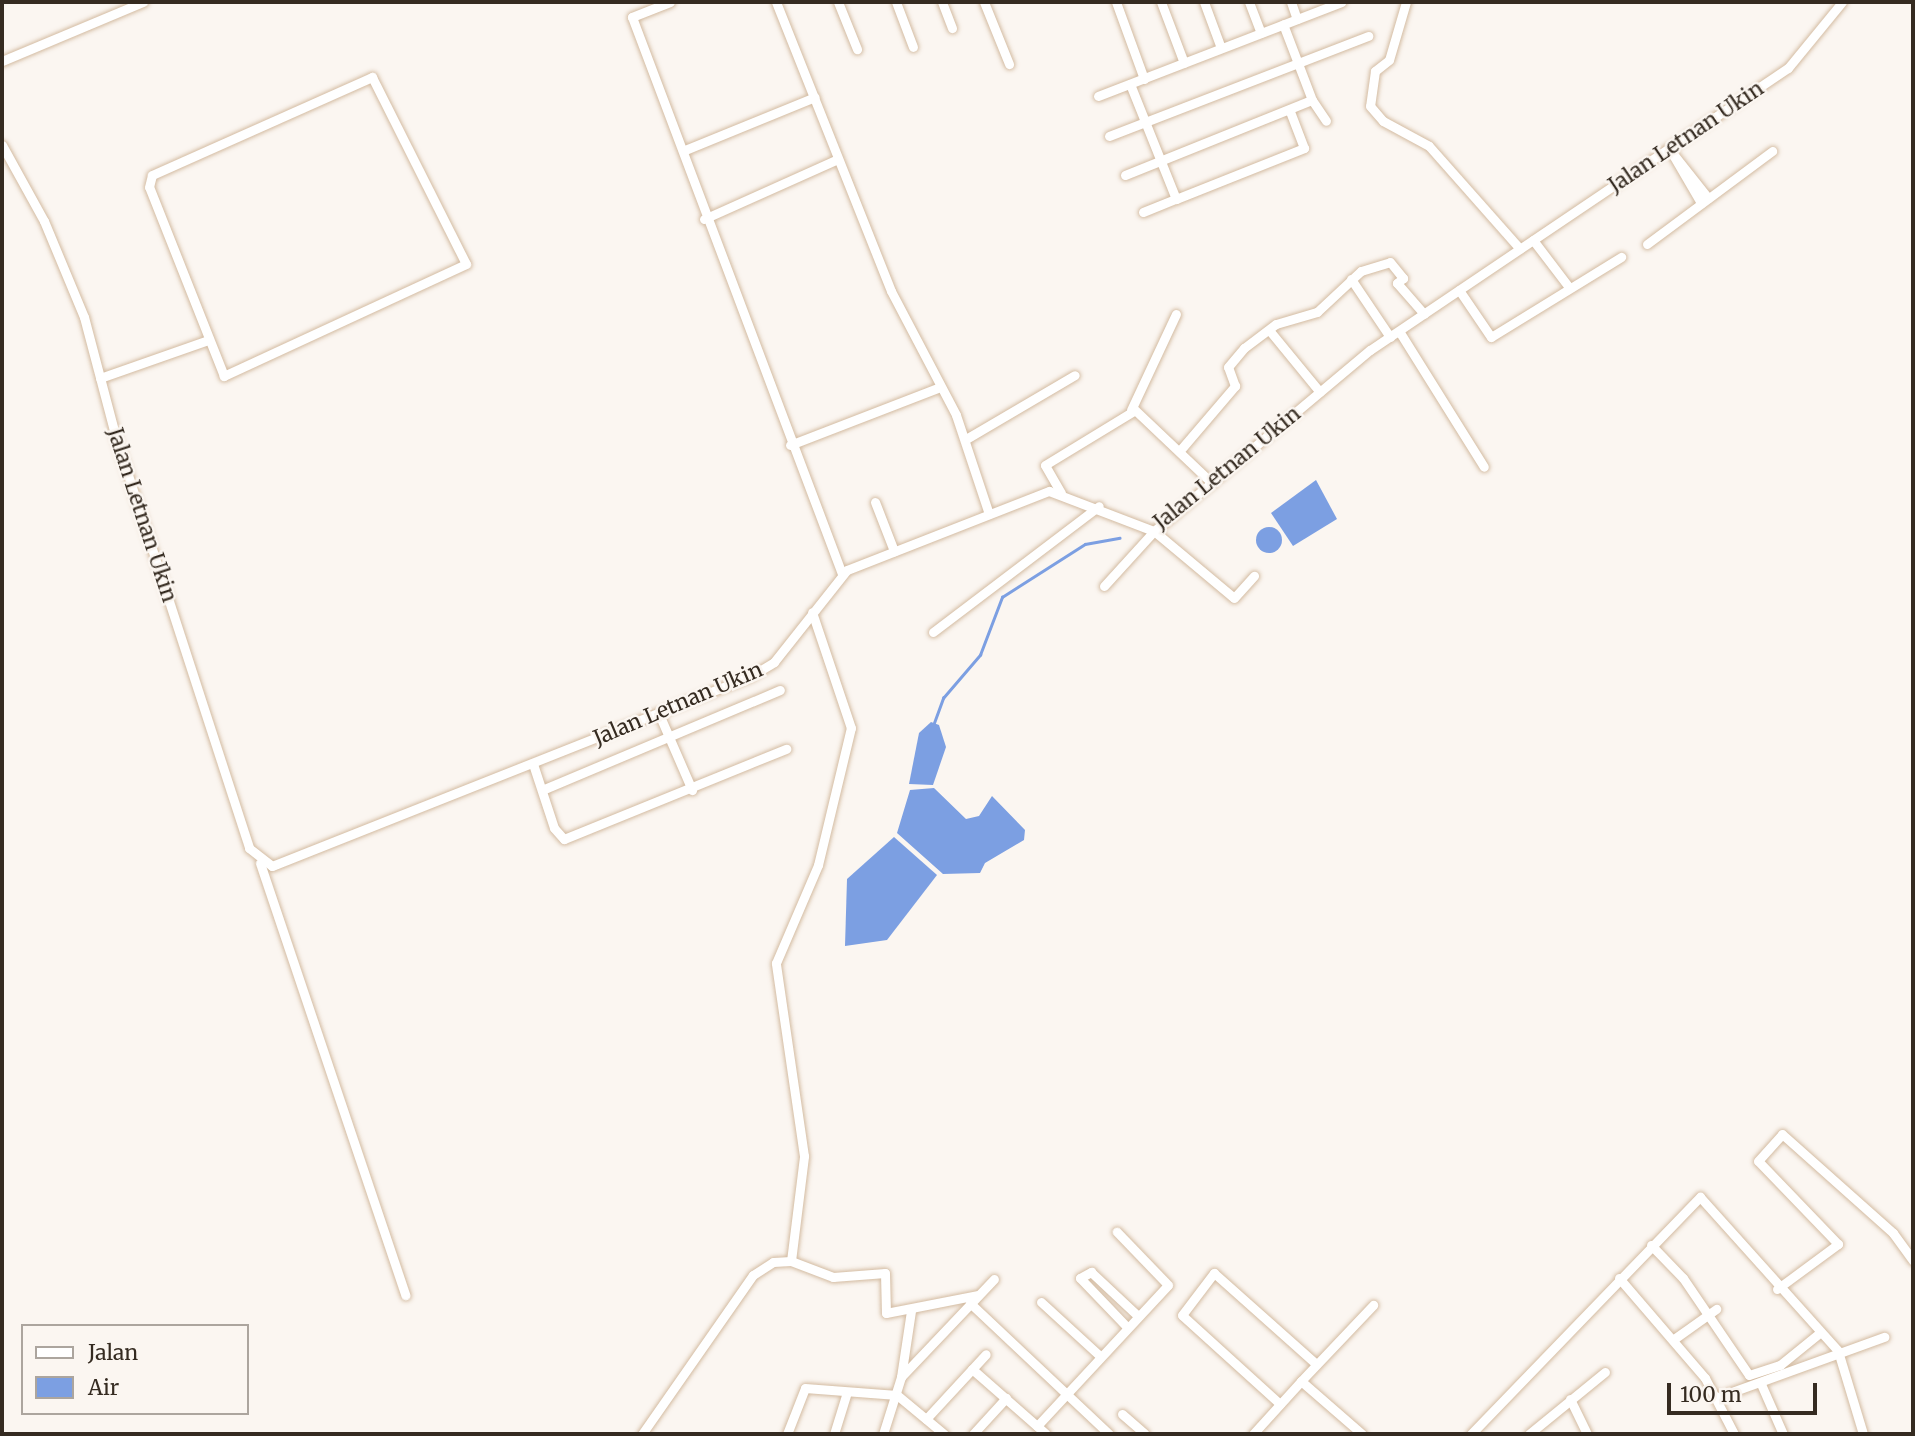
<!DOCTYPE html>
<html>
<head>
<meta charset="utf-8">
<style>
	body { margin:0 }
	#map { position:relative; width:1915px; height:1436px; overflow:hidden; background:#fbf6f1; font-family:Merriweather,serif }
	div>[style] { position:absolute }
	.water>* { inset:0; background:#7c9fe2 }
	.round { border-radius:50% }
	.stream>* { height:2.5px; margin:-1.25px; padding:0 1.25px; transform-origin:1.25px; border-radius:1.25px; background:#7c9fe2 }
	.roads { filter:drop-shadow(0 0 2px #d3bba1) drop-shadow(0 0 2px #d3bba1) }
	.minor>* { height:9px; margin:-4.5px; padding:0 4.5px; transform-origin:4.5px; border-radius:4.5px; background:#fff }
	span { translate:-50% -50%; white-space:nowrap; text-align:center; line-height:1.15; -webkit-text-stroke:5px #fbf6f1; paint-order:stroke }
	.street-label { font-size:21px; color:#352b21 }
	.frame { position:absolute; inset:0; border:4px solid #352b21; pointer-events:none }
	.legend { position:absolute; left:21px; top:1324px; width:228px; height:91px; box-sizing:border-box; background:#fbf6f1; border:2px solid #aca59e; margin:0; padding:9px 12px; list-style:none; font-size:21px; color:#352b21 }
	.legend li { display:flex; align-items:center; gap:14px; height:35px }
	.legend b { width:35px; border:2px solid #aca59e }
	.scale { position:absolute; left:1667px; top:1383px; width:150px; height:32px; box-sizing:border-box; border:4px solid #352b21; border-top:0; padding-left:9px; font-size:21px; line-height:24px; white-space:nowrap; color:#352b21; -webkit-text-stroke:5px #fbf6f1; paint-order:stroke }
</style>
</head>
<body>
<div id="map">
	<div class="water">
		<i style="clip-path:polygon(1316px 480px,1337px 519px,1293px 546px,1271px 513px)"></i>
		<i class="round" style="left:1256px;top:527px;width:26px;height:26px"></i>
		<i style="clip-path:polygon(931px 722px,939px 725px,946px 747px,933px 785px,909px 784px,919px 733px)"></i>
		<i style="clip-path:polygon(934px 788px,966px 819px,979px 816px,992px 796px,1025px 830px,1024px 840px,985px 863px,980px 873px,943px 874px,897px 833px,910px 790px)"></i>
		<i style="clip-path:polygon(894px 837px,937px 875px,887px 940px,845px 946px,847px 879px)"></i>
	</div>
	<div class="stream">
		<i style="left:934px;top:723px;width:27px;rotate:-70deg"></i>
		<i style="left:943px;top:698px;width:57px;rotate:-49.3deg"></i>
		<i style="left:980px;top:655px;width:62px;rotate:-69.2deg"></i>
		<i style="left:1002px;top:597px;width:98px;rotate:-32.6deg"></i>
		<i style="left:1085px;top:544px;width:35px;rotate:-10deg"></i>
	</div>
	<div class="roads">
		<div class="minor">
			<i style="left:670px;top:2px;width:41px;rotate:158.5deg"></i>
			<i style="left:632px;top:17px;width:595px;rotate:69.34deg"></i>
			<i style="left:776px;top:2px;width:311px;rotate:68.3deg"></i>
			<i style="left:891px;top:291px;width:140px;rotate:62.3deg"></i>
			<i style="left:956px;top:415px;width:104px;rotate:71.6deg"></i>
			<i style="left:838px;top:2px;width:51px;rotate:68deg"></i>
			<i style="left:896px;top:2px;width:48px;rotate:69.3deg"></i>
			<i style="left:942px;top:2px;width:28px;rotate:69deg"></i>
			<i style="left:984px;top:2px;width:67px;rotate:68deg"></i>
			<i style="left:1116px;top:2px;width:82px;rotate:70deg"></i>
			<i style="left:1161px;top:2px;width:65px;rotate:69.3deg"></i>
			<i style="left:1204px;top:2px;width:49px;rotate:69.7deg"></i>
			<i style="left:1249px;top:2px;width:33px;rotate:69deg"></i>
			<i style="left:1291px;top:2px;width:18px;rotate:71deg"></i>
			<i style="left:1406px;top:2px;width:60px;rotate:106.3deg"></i>
			<i style="left:1389px;top:60px;width:18px;rotate:142deg"></i>
			<i style="left:1375px;top:71px;width:35px;rotate:98deg"></i>
			<i style="left:1370px;top:106px;width:20px;rotate:49deg"></i>
			<i style="left:1383px;top:121px;width:52px;rotate:28.5deg"></i>
			<i style="left:1429px;top:146px;width:137px;rotate:48.5deg"></i>
			<i style="left:2px;top:61px;width:153px;rotate:-22.7deg"></i>
			<i style="left:372px;top:77px;width:209px;rotate:63.3deg"></i>
			<i style="left:466px;top:264px;width:267px;rotate:155.2deg"></i>
			<i style="left:224px;top:376px;width:203px;rotate:-111.6deg"></i>
			<i style="left:149px;top:187px;width:12px;rotate:-76deg"></i>
			<i style="left:152px;top:175px;width:241px;rotate:-24deg"></i>
			<i style="left:1130px;top:84px;width:124px;rotate:68.2deg"></i>
			<i style="left:1176px;top:199px;width:138px;rotate:-21.7deg"></i>
			<i style="left:1304px;top:148px;width:40px;rotate:-111deg"></i>
			<i style="left:1098px;top:96px;width:261px;rotate:-21.1deg"></i>
			<i style="left:1312px;top:100px;width:25px;rotate:56deg"></i>
			<i style="left:1109px;top:136px;width:278px;rotate:-21.1deg"></i>
			<i style="left:2px;top:145px;width:87px;rotate:61.1deg"></i>
			<i style="left:44px;top:221px;width:104px;rotate:67.4deg"></i>
			<i style="left:84px;top:317px;width:125px;rotate:75.2deg"></i>
			<i style="left:116px;top:438px;width:431px;rotate:72deg"></i>
			<i style="left:249px;top:848px;width:29px;rotate:38deg"></i>
			<i style="left:272px;top:866px;width:515px;rotate:-21.64deg"></i>
			<i style="left:751px;top:676px;width:27px;rotate:-31deg"></i>
			<i style="left:774px;top:662px;width:117px;rotate:-51.6deg"></i>
			<i style="left:847px;top:570px;width:217px;rotate:-21.4deg"></i>
			<i style="left:1049px;top:491px;width:112px;rotate:20.9deg"></i>
			<i style="left:1154px;top:531px;width:282px;rotate:-40deg"></i>
			<i style="left:1370px;top:350px;width:504px;rotate:-34.01deg"></i>
			<i style="left:1788px;top:68px;width:85px;rotate:-50.7deg"></i>
			<i style="left:1669px;top:148px;width:64px;rotate:59.8deg"></i>
			<i style="left:685px;top:150px;width:140px;rotate:-22.2deg"></i>
			<i style="left:1674px;top:155px;width:55px;rotate:51.7deg"></i>
			<i style="left:1125px;top:175px;width:201px;rotate:-21.9deg"></i>
			<i style="left:1312px;top:100px;width:81px;rotate:-110.9deg"></i>
			<i style="left:1143px;top:212px;width:35px;rotate:-22deg"></i>
			<i style="left:704px;top:219px;width:147px;rotate:-24.1deg"></i>
			<i style="left:1533px;top:240px;width:58px;rotate:52.7deg"></i>
			<i style="left:1647px;top:244px;width:156px;rotate:-36.6deg"></i>
			<i style="left:1351px;top:279px;width:70px;rotate:56.1deg"></i>
			<i style="left:1459px;top:290px;width:57px;rotate:55.8deg"></i>
			<i style="left:1491px;top:337px;width:153px;rotate:-31.6deg"></i>
			<i style="left:1269px;top:330px;width:80px;rotate:50.6deg"></i>
			<i style="left:1399px;top:331px;width:160px;rotate:58deg"></i>
			<i style="left:100px;top:378px;width:114px;rotate:-19.4deg"></i>
			<i style="left:1131px;top:410px;width:106px;rotate:-64.9deg"></i>
			<i style="left:966px;top:439px;width:126px;rotate:-30.4deg"></i>
			<i style="left:790px;top:445px;width:161px;rotate:-21.1deg"></i>
			<i style="left:1182px;top:448px;width:82px;rotate:-49.5deg"></i>
			<i style="left:1235px;top:386px;width:20px;rotate:-110deg"></i>
			<i style="left:1228px;top:367px;width:25px;rotate:-50deg"></i>
			<i style="left:1244px;top:348px;width:40px;rotate:-37deg"></i>
			<i style="left:1276px;top:324px;width:43px;rotate:-16.3deg"></i>
			<i style="left:1317px;top:312px;width:60px;rotate:-43deg"></i>
			<i style="left:1361px;top:271px;width:30px;rotate:-17deg"></i>
			<i style="left:1390px;top:262px;width:21px;rotate:51deg"></i>
			<i style="left:1403px;top:278px;width:8px;rotate:140deg"></i>
			<i style="left:1397px;top:283px;width:41px;rotate:48.9deg"></i>
			<i style="left:1061px;top:493px;width:32px;rotate:-120deg"></i>
			<i style="left:1045px;top:465px;width:105px;rotate:-31.4deg"></i>
			<i style="left:1135px;top:410px;width:106px;rotate:43.5deg"></i>
			<i style="left:875px;top:502px;width:53px;rotate:68.8deg"></i>
			<i style="left:1104px;top:586px;width:74px;rotate:-47.7deg"></i>
			<i style="left:1154px;top:531px;width:104px;rotate:39.9deg"></i>
			<i style="left:1234px;top:598px;width:30px;rotate:-48deg"></i>
			<i style="left:933px;top:632px;width:208px;rotate:-37.2deg"></i>
			<i style="left:659px;top:714px;width:83px;rotate:66.5deg"></i>
			<i style="left:533px;top:764px;width:67px;rotate:71.8deg"></i>
			<i style="left:554px;top:828px;width:15px;rotate:48deg"></i>
			<i style="left:564px;top:839px;width:240px;rotate:-22.1deg"></i>
			<i style="left:542px;top:790px;width:258px;rotate:-22.8deg"></i>
			<i style="left:260px;top:863px;width:456px;rotate:71.4deg"></i>
			<i style="left:1651px;top:1245px;width:46px;rotate:45.9deg"></i>
			<i style="left:1683px;top:1278px;width:117px;rotate:55.8deg"></i>
			<i style="left:1749px;top:1375px;width:33px;rotate:-18deg"></i>
			<i style="left:1780px;top:1365px;width:48px;rotate:-39deg"></i>
			<i style="left:791px;top:1261px;width:45px;rotate:20.9deg"></i>
			<i style="left:833px;top:1277px;width:52px;rotate:-4.4deg"></i>
			<i style="left:885px;top:1273px;width:40px;rotate:88.6deg"></i>
			<i style="left:886px;top:1313px;width:94px;rotate:-11.1deg"></i>
			<i style="left:1619px;top:1278px;width:132px;rotate:49.3deg"></i>
			<i style="left:1705px;top:1378px;width:63px;rotate:62.6deg"></i>
			<i style="left:1777px;top:1289px;width:76px;rotate:-36.4deg"></i>
			<i style="left:1838px;top:1244px;width:115px;rotate:-133.9deg"></i>
			<i style="left:1758px;top:1161px;width:36px;rotate:-48deg"></i>
			<i style="left:1782px;top:1134px;width:149px;rotate:41.7deg"></i>
			<i style="left:1893px;top:1233px;width:34px;rotate:54deg"></i>
			<i style="left:1041px;top:1302px;width:80px;rotate:42.5deg"></i>
			<i style="left:970px;top:1303px;width:191px;rotate:43.3deg"></i>
			<i style="left:1127px;top:1327px;width:68px;rotate:-133.8deg"></i>
			<i style="left:1080px;top:1278px;width:13px;rotate:-29deg"></i>
			<i style="left:1091px;top:1272px;width:64px;rotate:43.1deg"></i>
			<i style="left:1674px;top:1339px;width:52px;rotate:-35.5deg"></i>
			<i style="left:972px;top:1369px;width:98px;rotate:41.3deg"></i>
			<i style="left:901px;top:1377px;width:135px;rotate:-46.5deg"></i>
			<i style="left:1301px;top:1381px;width:105px;rotate:-46.5deg"></i>
			<i style="left:1761px;top:1384px;width:55px;rotate:66.3deg"></i>
			<i style="left:1718px;top:1397px;width:177px;rotate:-19.9deg"></i>
			<i style="left:1570px;top:1399px;width:39px;rotate:64deg"></i>
			<i style="left:1280px;top:1404px;width:132px;rotate:-137.8deg"></i>
			<i style="left:1182px;top:1315px;width:53px;rotate:-52.7deg"></i>
			<i style="left:1214px;top:1273px;width:137px;rotate:41.7deg"></i>
			<i style="left:1122px;top:1414px;width:30px;rotate:41deg"></i>
			<i style="left:926px;top:1419px;width:88px;rotate:-47.3deg"></i>
			<i style="left:1037px;top:1426px;width:192px;rotate:-47.1deg"></i>
			<i style="left:1168px;top:1285px;width:74px;rotate:-133.9deg"></i>
			<i style="left:642px;top:1434px;width:194px;rotate:-55.1deg"></i>
			<i style="left:753px;top:1275px;width:24px;rotate:-33deg"></i>
			<i style="left:773px;top:1262px;width:18px;rotate:-3deg"></i>
			<i style="left:791px;top:1261px;width:106px;rotate:-82.9deg"></i>
			<i style="left:804px;top:1156px;width:195px;rotate:-98.3deg"></i>
			<i style="left:776px;top:963px;width:107px;rotate:-66.8deg"></i>
			<i style="left:818px;top:865px;width:141px;rotate:-76.5deg"></i>
			<i style="left:851px;top:728px;width:122px;rotate:-108.6deg"></i>
			<i style="left:787px;top:1434px;width:49px;rotate:-68.6deg"></i>
			<i style="left:805px;top:1388px;width:92px;rotate:4.4deg"></i>
			<i style="left:897px;top:1395px;width:61px;rotate:39.7deg"></i>
			<i style="left:834px;top:1434px;width:44px;rotate:-72.8deg"></i>
			<i style="left:883px;top:1434px;width:60px;rotate:-72.5deg"></i>
			<i style="left:901px;top:1377px;width:67px;rotate:-81.4deg"></i>
			<i style="left:973px;top:1434px;width:49px;rotate:-47.5deg"></i>
			<i style="left:1253px;top:1434px;width:72px;rotate:-47.8deg"></i>
			<i style="left:1301px;top:1381px;width:81px;rotate:41deg"></i>
			<i style="left:1471px;top:1434px;width:330px;rotate:-46deg"></i>
			<i style="left:1700px;top:1197px;width:207px;rotate:48.1deg"></i>
			<i style="left:1838px;top:1351px;width:87px;rotate:73.2deg"></i>
			<i style="left:1529px;top:1434px;width:98px;rotate:-39.2deg"></i>
		</div>
	</div>
	<div class="street-label">
		<span style="left:1686px;top:137px;rotate:-34deg">Jalan Letnan Ukin</span>
		<span style="left:1227px;top:468px;rotate:-39deg">Jalan Letnan Ukin</span>
		<span style="left:142px;top:515px;rotate:72deg">Jalan Letnan Ukin</span>
		<span style="left:678px;top:704px;rotate:-23deg">Jalan Letnan Ukin</span>
	</div>
	<div class="frame"></div>
	<ul class="legend">
	<li><b style="height:9px;background:#fff"></b>Jalan</li>
	<li><b style="height:19px;background:#7c9fe2"></b>Air</li>
	</ul>
	<div class="scale">100 m</div>
</div>
</body>
</html>
